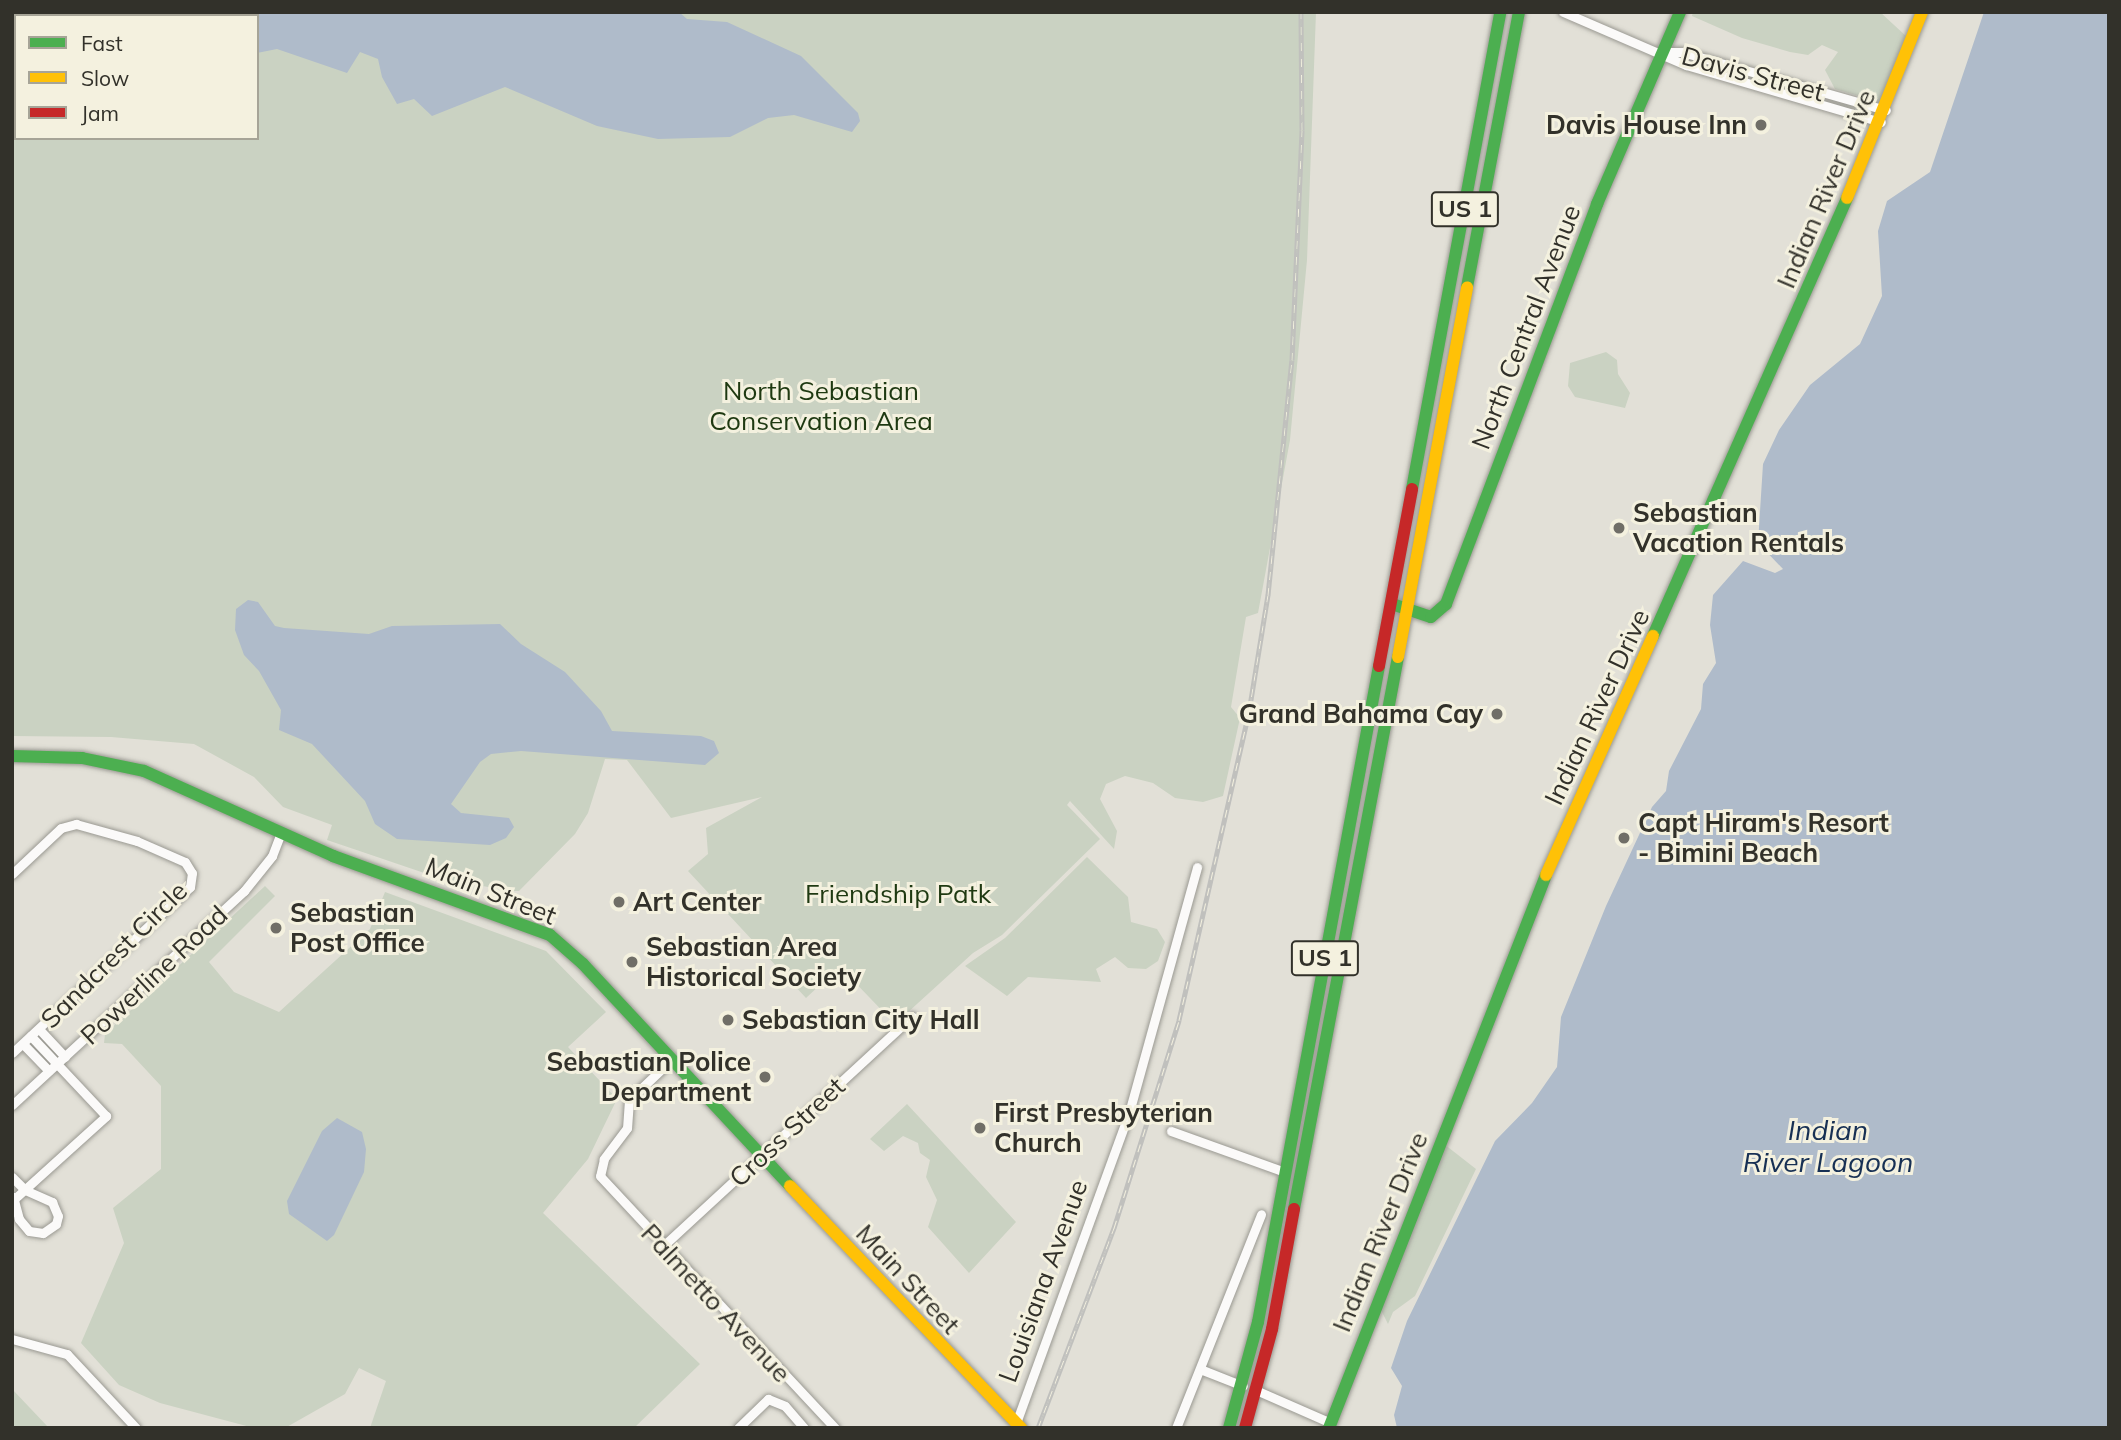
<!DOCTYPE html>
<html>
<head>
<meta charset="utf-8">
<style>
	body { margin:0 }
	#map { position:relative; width:2121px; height:1440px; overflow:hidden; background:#e2e0d7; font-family:Mulish,sans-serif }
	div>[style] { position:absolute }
	.green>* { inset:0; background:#cad2c2 }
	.water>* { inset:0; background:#afbbca }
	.roads { filter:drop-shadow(0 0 2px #9a9992) drop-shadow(0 0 2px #9a9992) }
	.street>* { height:9px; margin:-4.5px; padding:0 4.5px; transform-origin:4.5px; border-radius:4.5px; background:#fbfaf9 }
	.fast>* { height:12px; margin:-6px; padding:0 6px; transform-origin:6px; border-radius:6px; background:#4caf50 }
	.slow>* { height:12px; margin:-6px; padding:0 6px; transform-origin:6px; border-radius:6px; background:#ffc107 }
	.jam>* { height:12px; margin:-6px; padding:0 6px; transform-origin:6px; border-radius:6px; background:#c62828 }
	.rail>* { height:5px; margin-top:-2.5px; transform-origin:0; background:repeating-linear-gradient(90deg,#f4f1df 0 8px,#c0c0bd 0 16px); box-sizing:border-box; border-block:2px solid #c0c0bd }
	.dots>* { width:19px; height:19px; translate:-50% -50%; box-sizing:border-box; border:4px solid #f4f1df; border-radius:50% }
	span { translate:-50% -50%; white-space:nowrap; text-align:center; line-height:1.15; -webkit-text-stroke:6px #f4f1df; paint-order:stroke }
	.shield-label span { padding:2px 5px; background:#f4f1df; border:2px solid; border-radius:5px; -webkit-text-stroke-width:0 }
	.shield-label { font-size:24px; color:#32312a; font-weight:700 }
	.street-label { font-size:26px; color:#32312a }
	.poi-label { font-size:26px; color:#32312a; font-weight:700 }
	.right { translate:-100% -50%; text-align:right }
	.left { translate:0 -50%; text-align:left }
	.park-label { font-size:26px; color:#1e3911 }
	.water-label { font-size:28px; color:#173054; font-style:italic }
	.frame { position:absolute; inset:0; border:14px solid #32312a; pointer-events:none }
	.legend { position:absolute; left:14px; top:14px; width:245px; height:126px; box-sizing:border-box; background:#f4f1df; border:2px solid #a6a497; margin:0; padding:9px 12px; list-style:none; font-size:21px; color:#32312a }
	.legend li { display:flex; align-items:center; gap:14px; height:35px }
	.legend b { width:35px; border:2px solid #a6a497 }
</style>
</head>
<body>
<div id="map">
	<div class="green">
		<i style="clip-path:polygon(evenodd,12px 12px,1316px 12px,1307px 260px,1290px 440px,1258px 613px,1246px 617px,1231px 707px,1240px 718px,1223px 796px,1203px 802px,1175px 798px,1153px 783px,1125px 776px,1106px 784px,1100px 799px,1117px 831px,1114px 849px,1070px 801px,1067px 805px,1100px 839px,1002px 935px,973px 953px,895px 1024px,844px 971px,836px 970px,806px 998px,688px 871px,708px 854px,706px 828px,762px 797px,671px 818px,627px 760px,605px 759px,588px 813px,575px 834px,519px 891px,510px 891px,439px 878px,327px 840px,332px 825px,283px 807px,254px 777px,194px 744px,111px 737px,12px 736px,12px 12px,16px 16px,257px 16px,257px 138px,16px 138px,16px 16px)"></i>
		<i style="clip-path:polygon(1693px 12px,1880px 12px,1907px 37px,1883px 103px,1835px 89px,1825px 70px,1838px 52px,1822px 45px,1808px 55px,1790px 52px,1742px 38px,1692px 16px)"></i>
		<i style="clip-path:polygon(1606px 352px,1617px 360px,1618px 374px,1630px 393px,1625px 408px,1575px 397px,1568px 386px,1570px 363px)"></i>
		<i style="clip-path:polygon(1087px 857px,1128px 897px,1131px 922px,1157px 929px,1165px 942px,1158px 961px,1146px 969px,1128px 968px,1115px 957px,1096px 969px,1101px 982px,1028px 977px,1007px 996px,965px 966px,1005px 938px)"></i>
		<i style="clip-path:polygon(265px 886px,275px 896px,209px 962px,234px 992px,279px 1012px,370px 929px,385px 892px,546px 951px,606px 1012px,568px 1047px,617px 1099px,588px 1159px,543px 1213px,700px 1364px,634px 1428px,370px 1428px,386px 1381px,359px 1368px,345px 1394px,285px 1428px,254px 1428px,160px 1403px,119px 1385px,81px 1343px,124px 1243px,113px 1208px,161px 1169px,161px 1086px,122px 1044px,104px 1043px,105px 1034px)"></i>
		<i style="clip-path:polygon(907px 1104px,1016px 1222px,969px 1273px,928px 1227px,937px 1200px,926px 1177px,930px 1160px,920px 1153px,918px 1143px,903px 1136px,884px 1151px,870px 1139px)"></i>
		<i style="clip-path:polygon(1444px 1144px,1476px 1169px,1415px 1296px,1393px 1312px,1388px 1324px,1381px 1310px)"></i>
		<i style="clip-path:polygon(12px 1389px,49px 1428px,12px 1428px)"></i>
	</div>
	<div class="water">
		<i style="clip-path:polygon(159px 12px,679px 12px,687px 19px,727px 22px,801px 56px,858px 113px,860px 121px,852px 132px,794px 115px,768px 118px,730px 137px,658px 139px,597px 126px,505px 87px,432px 116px,414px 99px,397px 104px,382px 77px,378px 59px,360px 52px,347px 73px,277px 49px,257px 53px,257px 16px,151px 16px)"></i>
		<i style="clip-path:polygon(1984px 12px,2109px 12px,2109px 1428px,1397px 1428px,1394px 1415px,1402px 1386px,1391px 1368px,1407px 1321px,1495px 1141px,1532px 1103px,1557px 1067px,1561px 1017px,1606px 906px,1652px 807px,1666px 791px,1669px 771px,1701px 709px,1703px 684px,1716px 663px,1710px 625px,1713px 595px,1743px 561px,1775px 573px,1783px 569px,1758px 543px,1763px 464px,1779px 430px,1810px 385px,1860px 344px,1882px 296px,1878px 231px,1887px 201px,1930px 172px)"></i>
		<i style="clip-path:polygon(248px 600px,258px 602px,275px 626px,284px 628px,369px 634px,392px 626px,500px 624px,521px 644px,565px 672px,601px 711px,612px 731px,701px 736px,714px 741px,719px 753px,705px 765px,521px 751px,491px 754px,480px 762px,451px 804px,461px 813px,509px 818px,514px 827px,506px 838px,490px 845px,397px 839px,375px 824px,365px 801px,312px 744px,279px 730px,281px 710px,259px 671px,244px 655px,235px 630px,236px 609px)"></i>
		<i style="clip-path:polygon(337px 1118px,362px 1132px,366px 1149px,364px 1172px,334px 1235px,327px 1241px,289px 1214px,287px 1201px,322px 1131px)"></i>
	</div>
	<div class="roads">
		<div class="street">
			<i style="left:1563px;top:12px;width:134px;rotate:23.3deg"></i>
			<i style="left:1686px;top:65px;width:203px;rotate:16.3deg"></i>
			<i style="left:1663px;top:52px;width:19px"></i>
			<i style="left:1682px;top:52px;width:212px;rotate:15.9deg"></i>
			<i style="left:12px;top:874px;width:67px;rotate:-43.2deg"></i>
			<i style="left:61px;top:828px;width:16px;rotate:-15deg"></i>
			<i style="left:76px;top:824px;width:63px;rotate:15.6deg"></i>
			<i style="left:137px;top:841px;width:52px;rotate:23.6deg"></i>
			<i style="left:185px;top:862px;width:13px;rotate:58deg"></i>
			<i style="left:192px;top:873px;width:14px;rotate:98deg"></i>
			<i style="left:190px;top:887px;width:243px;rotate:137deg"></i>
			<i style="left:39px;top:1029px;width:38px;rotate:47deg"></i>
			<i style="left:23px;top:1044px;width:37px;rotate:46deg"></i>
			<i style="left:672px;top:1059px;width:59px;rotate:136.4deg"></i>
			<i style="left:629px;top:1100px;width:28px;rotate:94deg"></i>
			<i style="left:627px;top:1128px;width:39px;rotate:127deg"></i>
			<i style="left:604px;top:1159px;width:17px;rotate:103deg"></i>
			<i style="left:600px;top:1176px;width:345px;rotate:47deg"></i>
			<i style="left:12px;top:1105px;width:316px;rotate:-42.7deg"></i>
			<i style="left:244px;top:891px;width:45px;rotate:-51.3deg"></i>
			<i style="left:272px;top:856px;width:25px;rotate:-69deg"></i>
			<i style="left:1171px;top:1131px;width:121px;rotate:19.8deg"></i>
			<i style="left:12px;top:1177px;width:18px;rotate:45deg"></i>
			<i style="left:25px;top:1190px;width:30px;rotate:24deg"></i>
			<i style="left:52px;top:1202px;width:15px;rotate:67deg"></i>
			<i style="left:58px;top:1216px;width:8px;rotate:104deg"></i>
			<i style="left:56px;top:1224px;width:16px;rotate:145deg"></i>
			<i style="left:43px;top:1233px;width:14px;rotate:-172deg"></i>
			<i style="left:29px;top:1231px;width:16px;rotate:-130deg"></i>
			<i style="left:19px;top:1219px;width:23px;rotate:-105deg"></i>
			<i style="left:12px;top:1201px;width:127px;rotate:-42.1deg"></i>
			<i style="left:106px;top:1116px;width:110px;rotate:-133.2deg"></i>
			<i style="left:662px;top:1247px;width:340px;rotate:-42.7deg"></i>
			<i style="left:12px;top:1339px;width:57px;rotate:15.3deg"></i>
			<i style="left:67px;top:1354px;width:101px;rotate:47deg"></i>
			<i style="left:1200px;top:1369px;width:46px;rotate:21.6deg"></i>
			<i style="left:1258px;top:1391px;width:80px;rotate:23.7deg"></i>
			<i style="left:1016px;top:1423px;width:334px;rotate:-70deg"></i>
			<i style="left:1130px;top:1109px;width:251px;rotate:-74.5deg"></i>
			<i style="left:738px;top:1428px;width:42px;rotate:-44deg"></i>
			<i style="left:768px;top:1399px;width:18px;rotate:22deg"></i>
			<i style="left:785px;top:1406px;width:29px;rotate:49deg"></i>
			<i style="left:1176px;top:1428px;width:230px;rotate:-68.3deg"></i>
		</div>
		<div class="fast">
			<i style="left:1467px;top:287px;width:280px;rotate:-79.3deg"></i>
			<i style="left:1412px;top:489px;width:485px;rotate:-79.5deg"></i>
			<i style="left:1392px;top:604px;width:41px;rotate:18.4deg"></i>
			<i style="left:1431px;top:617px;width:20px;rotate:-41deg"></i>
			<i style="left:1446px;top:604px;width:428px;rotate:-69.3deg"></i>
			<i style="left:1597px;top:204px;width:209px;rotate:-66.6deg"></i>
			<i style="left:1653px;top:636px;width:479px;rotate:-66.1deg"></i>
			<i style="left:12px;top:756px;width:70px;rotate:1.6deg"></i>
			<i style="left:82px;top:758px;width:63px;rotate:11.8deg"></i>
			<i style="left:144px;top:771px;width:207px;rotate:24.2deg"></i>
			<i style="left:333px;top:856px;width:231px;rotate:20deg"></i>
			<i style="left:550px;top:935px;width:44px;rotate:41.3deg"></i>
			<i style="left:583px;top:964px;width:304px;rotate:47deg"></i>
			<i style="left:1294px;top:1209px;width:562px;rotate:-79.33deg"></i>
			<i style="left:1229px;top:1428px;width:110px;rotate:-74.7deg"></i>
			<i style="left:1258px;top:1322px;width:667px;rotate:-79.55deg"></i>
			<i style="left:1329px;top:1428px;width:594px;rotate:-68.57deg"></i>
		</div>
		<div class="slow">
			<i style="left:1847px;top:198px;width:201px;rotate:-68deg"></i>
			<i style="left:1398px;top:657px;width:376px;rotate:-79.4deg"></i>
			<i style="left:1546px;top:875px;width:262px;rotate:-65.9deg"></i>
			<i style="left:790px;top:1186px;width:335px;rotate:46.3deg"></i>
		</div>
		<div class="jam">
			<i style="left:1379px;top:666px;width:180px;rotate:-79.4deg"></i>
			<i style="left:1245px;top:1428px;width:103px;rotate:-74.7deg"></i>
			<i style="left:1272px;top:1329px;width:122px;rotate:-79.6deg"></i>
		</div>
	</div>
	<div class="rail">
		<i style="left:1038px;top:1428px;width:214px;rotate:-69.2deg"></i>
		<i style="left:1114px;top:1228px;width:218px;rotate:-72.6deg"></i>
		<i style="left:1179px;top:1020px;width:316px;rotate:-77.2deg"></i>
		<i style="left:1249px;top:712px;width:119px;rotate:-80.8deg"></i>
		<i style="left:1268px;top:595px;width:236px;rotate:-84.2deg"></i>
		<i style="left:1292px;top:360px;width:230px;rotate:-87.5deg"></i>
		<i style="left:1302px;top:130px;width:118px;rotate:-90.5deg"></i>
	</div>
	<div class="dots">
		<i style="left:1761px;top:125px;background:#706e67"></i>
		<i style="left:1619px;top:528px;background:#706e67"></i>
		<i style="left:1497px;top:714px;background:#706e67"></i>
		<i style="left:1624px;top:838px;background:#706e67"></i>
		<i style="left:619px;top:902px;background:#706e67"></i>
		<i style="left:276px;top:928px;background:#706e67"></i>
		<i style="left:632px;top:962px;background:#706e67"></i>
		<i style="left:728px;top:1020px;background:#706e67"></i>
		<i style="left:765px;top:1077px;background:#706e67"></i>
		<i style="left:980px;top:1128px;background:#706e67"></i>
	</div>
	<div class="shield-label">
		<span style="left:1465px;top:209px">US 1</span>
		<span style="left:1325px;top:958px">US 1</span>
	</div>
	<div class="street-label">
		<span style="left:1753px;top:74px;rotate:15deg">Davis Street</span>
		<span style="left:1826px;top:189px;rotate:-67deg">Indian River Drive</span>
		<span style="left:1526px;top:327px;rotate:-69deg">North Central Avenue</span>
		<span style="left:1597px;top:707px;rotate:-65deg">Indian River Drive</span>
		<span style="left:491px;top:891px;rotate:22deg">Main Street</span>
		<span style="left:114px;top:955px;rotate:-45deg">Sandcrest Circle</span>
		<span style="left:154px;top:975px;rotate:-43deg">Powerline Road</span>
		<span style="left:787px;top:1132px;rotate:-43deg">Cross Street</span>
		<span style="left:1380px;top:1232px;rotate:-68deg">Indian River Drive</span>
		<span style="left:908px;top:1279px;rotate:47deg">Main Street</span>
		<span style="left:1043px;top:1281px;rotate:-70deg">Louisiana Avenue</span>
		<span style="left:716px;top:1303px;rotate:47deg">Palmetto Avenue</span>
	</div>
	<div class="poi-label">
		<span class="right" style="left:1747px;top:125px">Davis House Inn</span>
		<span class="left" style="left:1633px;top:528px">Sebastian<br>Vacation Rentals</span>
		<span class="right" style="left:1483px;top:714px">Grand Bahama Cay</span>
		<span class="left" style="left:1638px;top:838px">Capt Hiram's Resort<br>- Bimini Beach</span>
		<span class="left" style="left:633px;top:902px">Art Center</span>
		<span class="left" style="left:290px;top:928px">Sebastian<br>Post Office</span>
		<span class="left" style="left:646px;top:962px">Sebastian Area<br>Historical Society</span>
		<span class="left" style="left:742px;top:1020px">Sebastian City Hall</span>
		<span class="right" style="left:751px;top:1077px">Sebastian Police<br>Department</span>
		<span class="left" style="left:994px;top:1128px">First Presbyterian<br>Church</span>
	</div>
	<div class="park-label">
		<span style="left:821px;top:406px">North Sebastian<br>Conservation Area</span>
		<span style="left:898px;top:894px">Friendship Patk</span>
	</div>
	<div class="water-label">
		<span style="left:1828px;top:1146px">Indian<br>River Lagoon</span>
	</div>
	<div class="frame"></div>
	<ul class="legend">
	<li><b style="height:9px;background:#4caf50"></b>Fast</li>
	<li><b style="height:9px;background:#ffc107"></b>Slow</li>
	<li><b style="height:9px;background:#c62828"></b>Jam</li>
	</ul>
</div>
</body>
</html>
